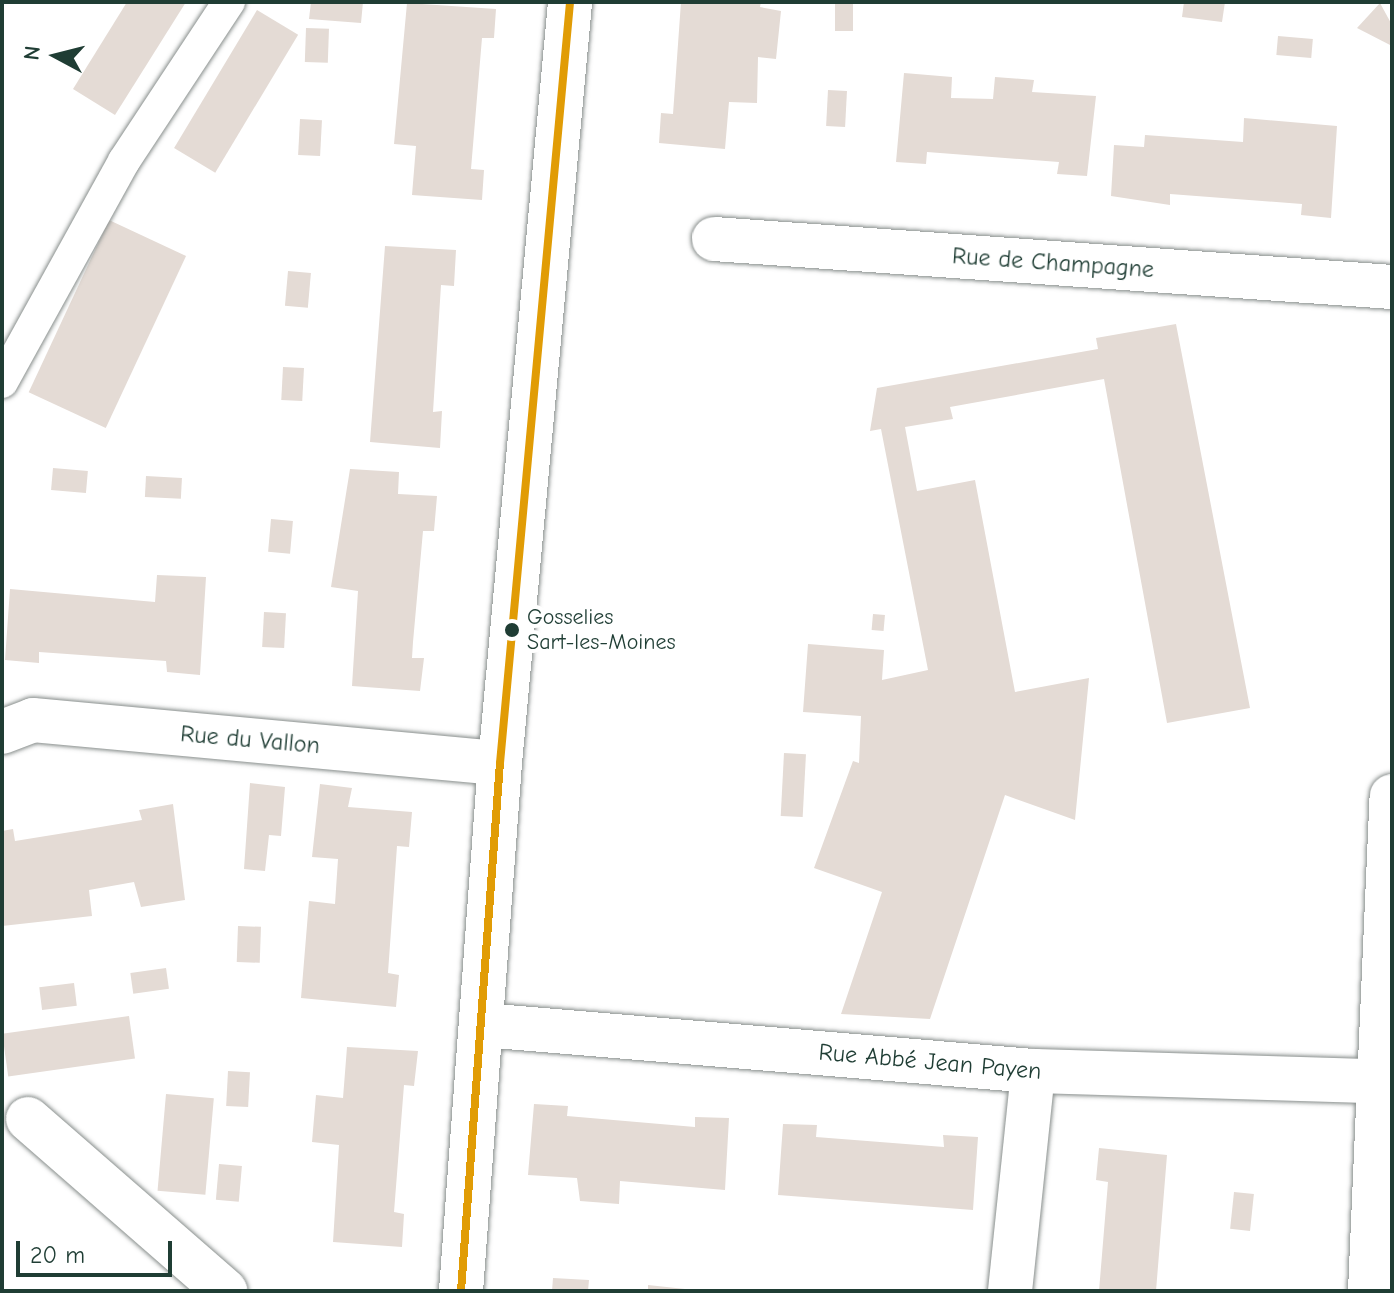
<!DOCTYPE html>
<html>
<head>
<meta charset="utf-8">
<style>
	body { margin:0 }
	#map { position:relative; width:1394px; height:1293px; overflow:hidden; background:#fff; font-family:"Comic Neue",sans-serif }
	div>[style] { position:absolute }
	.building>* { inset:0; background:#e4dbd5; transform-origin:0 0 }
	.roads { filter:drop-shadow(0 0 2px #898f8d) drop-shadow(0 0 2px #898f8d) }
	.lane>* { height:32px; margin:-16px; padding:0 16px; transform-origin:16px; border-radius:16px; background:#fff }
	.street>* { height:44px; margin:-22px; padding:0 22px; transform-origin:22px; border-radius:22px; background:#fff }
	.bus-1>* { height:8px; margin:-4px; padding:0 4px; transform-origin:4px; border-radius:4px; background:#e19c05 }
	.dots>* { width:22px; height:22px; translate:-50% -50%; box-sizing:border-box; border:4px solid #fff; border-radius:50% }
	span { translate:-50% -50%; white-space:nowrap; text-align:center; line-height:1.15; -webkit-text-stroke:8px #fff; paint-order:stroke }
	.bus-label { font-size:22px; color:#1f3d34 }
	.left { translate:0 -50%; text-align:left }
	.street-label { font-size:24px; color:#1f3d34 }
	.frame { position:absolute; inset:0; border:4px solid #1f3d34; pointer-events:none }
	.north { position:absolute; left:16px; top:16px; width:80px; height:80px; -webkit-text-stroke:6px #fff; paint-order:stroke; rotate:277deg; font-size:22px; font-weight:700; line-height:32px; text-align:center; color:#1f3d34 }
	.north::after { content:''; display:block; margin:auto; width:28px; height:36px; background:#1f3d34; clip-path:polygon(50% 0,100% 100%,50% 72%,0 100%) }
	.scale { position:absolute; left:16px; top:1241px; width:156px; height:36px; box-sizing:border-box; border:4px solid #1f3d34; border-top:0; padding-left:10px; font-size:24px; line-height:28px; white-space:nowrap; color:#1f3d34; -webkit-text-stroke:6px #fff; paint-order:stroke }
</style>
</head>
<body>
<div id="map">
	<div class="building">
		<i style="clip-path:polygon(127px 2px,186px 2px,115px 115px,73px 89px)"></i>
		<i style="clip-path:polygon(311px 2px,363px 2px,361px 23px,309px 19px)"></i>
		<i style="clip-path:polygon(681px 2px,761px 2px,760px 7px,781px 11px,776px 59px,758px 57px,757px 103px,729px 102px,725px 149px,659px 143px,661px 113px,673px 114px)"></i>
		<i style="left:835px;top:2px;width:18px;height:29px"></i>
		<i style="clip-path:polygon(1184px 2px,1225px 2px,1222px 22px,1182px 17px)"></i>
		<i style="clip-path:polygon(407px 3px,496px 9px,494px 38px,482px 38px,471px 169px,484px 170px,482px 200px,412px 195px,416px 146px,394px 144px)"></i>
		<i style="clip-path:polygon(1380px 3px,1392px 25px,1392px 46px,1357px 28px)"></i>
		<i style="left:257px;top:10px;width:48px;height:161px;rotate:31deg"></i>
		<i style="left:306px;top:28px;width:23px;height:34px;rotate:2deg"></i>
		<i style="left:1278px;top:36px;width:35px;height:19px;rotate:5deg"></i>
		<i style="clip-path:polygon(904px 73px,952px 77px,951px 98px,993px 99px,995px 77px,1034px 80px,1032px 92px,1096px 96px,1087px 176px,1057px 174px,1059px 162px,927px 152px,926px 164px,896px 162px)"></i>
		<i style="left:828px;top:90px;width:19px;height:36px;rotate:3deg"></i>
		<i style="clip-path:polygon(1244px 118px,1337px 126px,1331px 218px,1301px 215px,1302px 204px,1170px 194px,1170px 205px,1111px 196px,1114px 145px,1144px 147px,1145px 135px,1243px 142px)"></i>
		<i style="left:300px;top:119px;width:22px;height:36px;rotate:3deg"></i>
		<i style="left:109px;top:220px;width:85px;height:190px;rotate:25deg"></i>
		<i style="clip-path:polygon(385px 246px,456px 250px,454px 286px,441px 285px,433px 412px,442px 411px,440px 448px,370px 442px)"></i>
		<i style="left:288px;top:271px;width:23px;height:35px;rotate:5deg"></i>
		<i style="clip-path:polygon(1176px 324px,1250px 708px,1167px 723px,1104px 379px,950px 407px,953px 419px,905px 427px,917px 491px,975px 480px,1015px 692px,1089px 678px,1075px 820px,1005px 795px,930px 1019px,841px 1014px,882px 892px,814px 868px,853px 761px,859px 763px,861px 716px,803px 712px,808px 644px,884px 650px,882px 680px,928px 670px,881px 429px,870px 431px,877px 388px,1098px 349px,1096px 338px)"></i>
		<i style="left:283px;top:367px;width:21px;height:33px;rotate:3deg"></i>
		<i style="left:53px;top:468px;width:35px;height:22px;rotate:5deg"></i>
		<i style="clip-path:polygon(350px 469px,399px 472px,398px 494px,437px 496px,434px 531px,423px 531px,413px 642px,412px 658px,424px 658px,420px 691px,352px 686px,358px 591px,331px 587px)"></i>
		<i style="left:146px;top:476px;width:36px;height:21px;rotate:3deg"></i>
		<i style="left:271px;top:519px;width:22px;height:33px;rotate:5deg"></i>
		<i style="clip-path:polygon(157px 575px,206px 577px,200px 675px,167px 672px,166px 661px,39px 652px,39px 663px,5px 660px,10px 589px,155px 602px)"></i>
		<i style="left:264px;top:612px;width:22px;height:35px;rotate:3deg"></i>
		<i style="left:873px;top:614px;width:12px;height:16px;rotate:5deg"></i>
		<i style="left:784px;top:753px;width:22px;height:63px;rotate:3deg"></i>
		<i style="clip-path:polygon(250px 783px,285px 787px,281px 836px,269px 835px,265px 871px,244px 869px)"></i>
		<i style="clip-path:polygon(320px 784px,352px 788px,348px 807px,412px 812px,409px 847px,397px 846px,388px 973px,399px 975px,396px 1007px,301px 998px,309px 901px,335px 904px,338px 859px,312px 857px)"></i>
		<i style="clip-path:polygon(173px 804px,185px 900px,141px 907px,134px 882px,89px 890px,92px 916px,2px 926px,2px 831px,13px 829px,15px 841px,77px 831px,142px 820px,139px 810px)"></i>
		<i style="left:238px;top:926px;width:23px;height:36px;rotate:2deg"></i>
		<i style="left:166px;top:968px;width:21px;height:36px;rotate:82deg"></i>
		<i style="left:74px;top:983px;width:23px;height:35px;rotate:83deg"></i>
		<i style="left:129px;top:1016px;width:43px;height:128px;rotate:82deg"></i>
		<i style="clip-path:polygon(347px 1047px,418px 1051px,414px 1086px,404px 1085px,394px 1212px,404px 1214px,402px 1247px,333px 1242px,339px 1145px,312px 1142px,316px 1095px,343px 1098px)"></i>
		<i style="left:228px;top:1071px;width:22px;height:35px;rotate:3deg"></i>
		<i style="left:166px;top:1094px;width:48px;height:97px;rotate:5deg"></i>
		<i style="clip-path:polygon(534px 1104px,568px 1106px,567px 1116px,695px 1127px,695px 1117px,729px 1118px,725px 1190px,620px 1181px,619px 1204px,580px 1201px,577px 1178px,528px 1175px)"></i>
		<i style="clip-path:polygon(783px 1124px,817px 1125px,816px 1137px,944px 1147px,943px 1135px,978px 1137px,973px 1210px,778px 1195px)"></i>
		<i style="clip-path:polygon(1099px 1148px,1167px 1155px,1156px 1291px,1099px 1291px,1108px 1182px,1096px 1180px)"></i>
		<i style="left:219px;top:1164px;width:23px;height:36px;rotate:5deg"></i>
		<i style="left:1234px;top:1192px;width:20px;height:37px;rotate:6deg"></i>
		<i style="clip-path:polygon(553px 1278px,589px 1280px,588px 1291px,552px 1291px)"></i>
		<i style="clip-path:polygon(648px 1285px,685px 1289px,685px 1291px,648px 1291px)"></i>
	</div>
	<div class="roads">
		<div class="lane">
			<i style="left:2px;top:382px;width:252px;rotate:-61.1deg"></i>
			<i style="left:124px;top:161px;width:191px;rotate:-56.6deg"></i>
		</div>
		<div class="street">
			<i style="left:714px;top:239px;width:680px;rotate:4.05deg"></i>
			<i style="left:2px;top:732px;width:33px;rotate:-21deg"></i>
			<i style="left:33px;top:720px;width:469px;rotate:5.3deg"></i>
			<i style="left:483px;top:1025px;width:552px;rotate:4.78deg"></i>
			<i style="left:1033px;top:1071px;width:345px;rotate:1.7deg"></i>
			<i style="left:28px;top:1119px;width:262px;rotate:41.1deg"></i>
			<i style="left:461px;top:1291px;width:529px;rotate:-85.78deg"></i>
			<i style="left:500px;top:763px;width:764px;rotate:-84.74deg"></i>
			<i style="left:1010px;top:1291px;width:221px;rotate:-84deg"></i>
			<i style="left:1370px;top:1291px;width:495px;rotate:-87.5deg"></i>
		</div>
	</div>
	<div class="bus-1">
		<i style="left:461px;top:1291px;width:529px;rotate:-85.78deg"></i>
		<i style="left:500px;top:763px;width:764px;rotate:-84.74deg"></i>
	</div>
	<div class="dots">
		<i style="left:512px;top:630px;background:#1f3d34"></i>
	</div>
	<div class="bus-label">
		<span class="left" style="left:527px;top:630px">Gosselies<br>Sart-les-Moines</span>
	</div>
	<div class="street-label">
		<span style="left:1053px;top:263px;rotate:4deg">Rue de Champagne</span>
		<span style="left:250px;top:740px;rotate:5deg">Rue du Vallon</span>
		<span style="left:930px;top:1062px;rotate:5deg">Rue Abbé Jean Payen</span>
	</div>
	<div class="frame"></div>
	<div class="north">N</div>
	<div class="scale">20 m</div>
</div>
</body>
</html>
